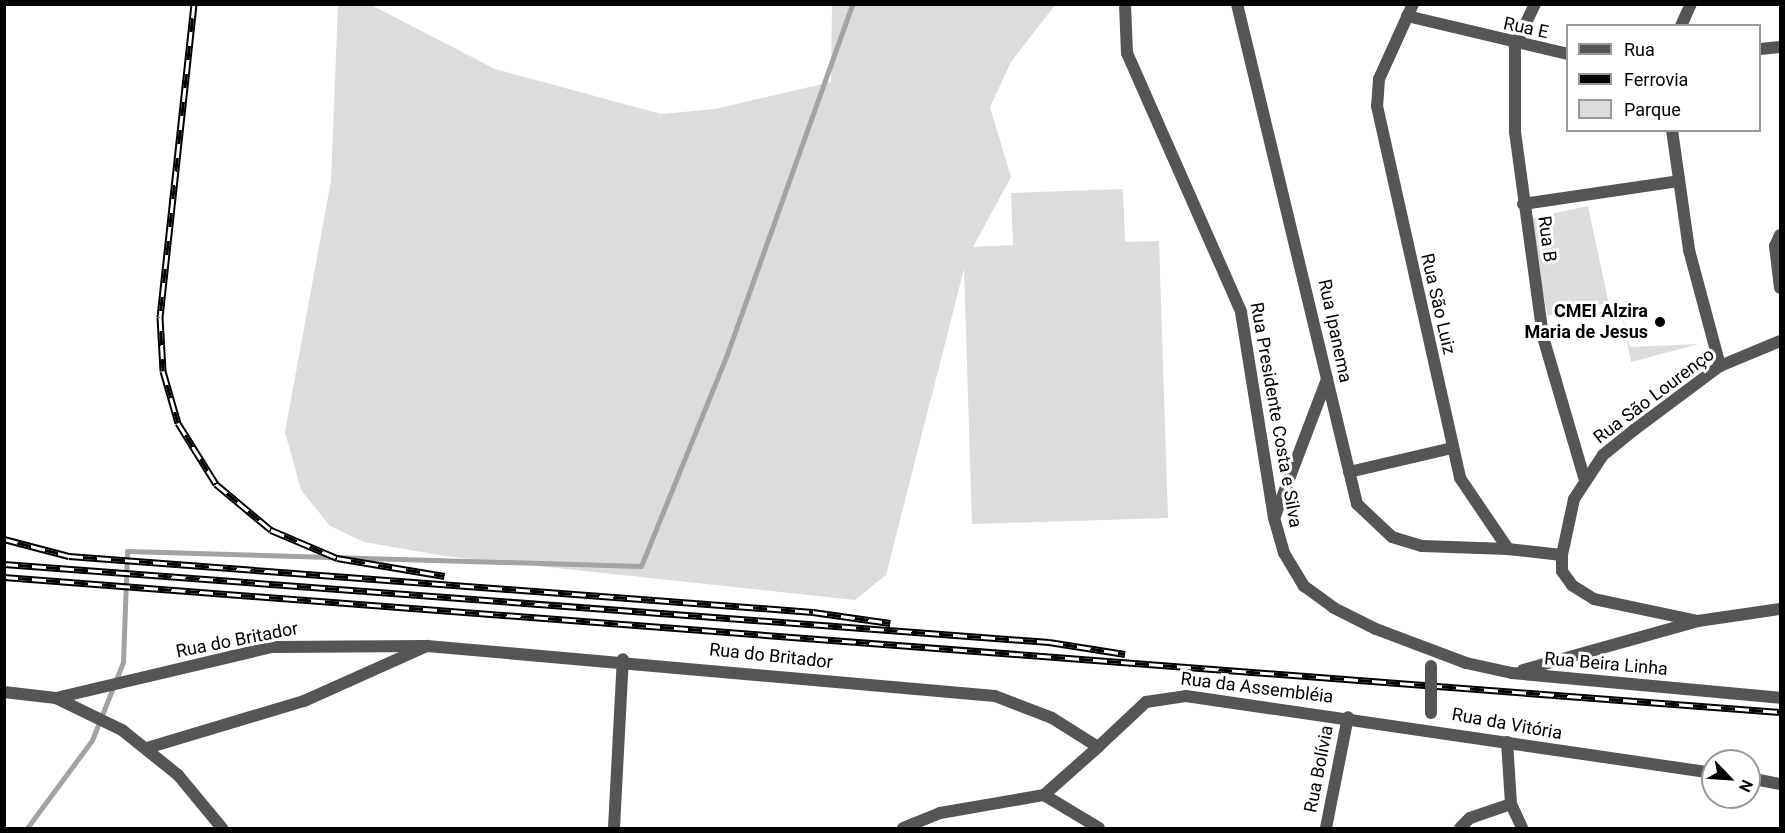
<!DOCTYPE html>
<html>
<head>
<meta charset="utf-8">
<style>
	body { margin:0 }
	#map { position:relative; width:1785px; height:833px; overflow:hidden; background:#fff; font-family:Roboto,sans-serif }
	div>[style] { position:absolute }
	.green>* { inset:0; background:#dcdcdc; transform-origin:0 0 }
	.stream>* { height:5px; margin:-2.5px; padding:0 2.5px; transform-origin:2.5px; border-radius:2.5px; background:#a3a3a3 }
	.minor>* { height:12px; margin:-6px; padding:0 6px; transform-origin:6px; border-radius:6px; background:#555 }
	.tertiary>* { height:12px; margin:-6px; padding:0 6px; transform-origin:6px; border-radius:6px; background:#555 }
	.rail>* { height:7px; margin-top:-3.5px; transform-origin:0; background:repeating-linear-gradient(90deg,#fff 0 14px,#000 0 28px); box-sizing:border-box; border-block:2px solid #000 }
	.minor-bridge>* { height:12px; margin:-6px; padding:0 6px; transform-origin:6px; border-radius:6px; background:#555 }
	.dots>* { width:16px; height:16px; translate:-50% -50%; box-sizing:border-box; border:3px solid #fff; border-radius:50% }
	span { translate:-50% -50%; white-space:nowrap; text-align:center; line-height:1.15; -webkit-text-stroke:6px #fff; paint-order:stroke }
	.street-label { font-size:18px; color:#000 }
	.poi-label { font-size:18px; color:#000; font-weight:700 }
	.right { translate:-100% -50%; text-align:right }
	.frame { position:absolute; inset:0; border:6px solid #000; pointer-events:none }
	.legend { position:absolute; left:1566px; top:24px; width:195px; height:108px; box-sizing:border-box; background:#fff; border:2px solid #999; margin:0; padding:8px 10px; list-style:none; font-size:18px; color:#000 }
	.legend li { display:flex; align-items:center; gap:12px; height:30px }
	.legend b { width:30px; border:2px solid #999 }
	.north { position:absolute; left:1701px; top:749px; width:60px; height:60px; box-sizing:border-box; background:#fff; border:2px solid #999; border-radius:50%; rotate:115deg; font-size:16px; font-weight:700; line-height:24px; text-align:center; color:#000 }
	.north::after { content:''; display:block; margin:auto; width:21px; height:27px; background:#000; clip-path:polygon(50% 0,100% 100%,50% 72%,0 100%) }
</style>
</head>
<body>
<div id="map">
	<div class="green">
		<i style="clip-path:polygon(338px 5px,371px 5px,495px 69px,661px 114px,715px 109px,831px 82px,832px 5px,1055px 5px,1011px 62px,990px 107px,1011px 177px,973px 247px,1013px 245px,1011px 193px,1123px 189px,1125px 242px,1159px 241px,1168px 518px,972px 524px,964px 269px,886px 575px,855px 600px,445px 556px,364px 542px,330px 526px,301px 490px,285px 432px,331px 181px)"></i>
		<i style="left:1588px;top:206px;width:99px;height:62px;rotate:78deg"></i>
		<i style="clip-path:polygon(1621px 309px,1630px 347px,1699px 344px,1631px 362px)"></i>
	</div>
	<div class="stream">
		<i style="left:27px;top:828px;width:109px;rotate:-53.5deg"></i>
		<i style="left:92px;top:740px;width:84px;rotate:-68.3deg"></i>
		<i style="left:123px;top:662px;width:111px;rotate:-87.9deg"></i>
		<i style="left:127px;top:551px;width:514px;rotate:1.67deg"></i>
		<i style="left:641px;top:566px;width:229px;rotate:-67.9deg"></i>
		<i style="left:727px;top:354px;width:372px;rotate:-70.3deg"></i>
	</div>
	<div class="minor">
		<i style="left:1125px;top:4px;width:49px;rotate:87.7deg"></i>
		<i style="left:1127px;top:53px;width:283px;rotate:66.2deg"></i>
		<i style="left:1241px;top:312px;width:209px;rotate:80.9deg"></i>
		<i style="left:1274px;top:518px;width:36px;rotate:74deg"></i>
		<i style="left:1284px;top:553px;width:39px;rotate:59deg"></i>
		<i style="left:1304px;top:586px;width:37px;rotate:36deg"></i>
		<i style="left:1334px;top:608px;width:47px;rotate:26.6deg"></i>
		<i style="left:1376px;top:629px;width:96px;rotate:20.7deg"></i>
		<i style="left:1466px;top:663px;width:47px;rotate:12.3deg"></i>
		<i style="left:1512px;top:673px;width:269px;rotate:5.3deg"></i>
		<i style="left:1237px;top:4px;width:514px;rotate:76.5deg"></i>
		<i style="left:1357px;top:504px;width:48px;rotate:43.3deg"></i>
		<i style="left:1392px;top:537px;width:31px;rotate:17deg"></i>
		<i style="left:1422px;top:546px;width:86px;rotate:2deg"></i>
		<i style="left:1413px;top:4px;width:82px;rotate:114.4deg"></i>
		<i style="left:1379px;top:79px;width:27px;rotate:94deg"></i>
		<i style="left:1377px;top:106px;width:381px;rotate:77.4deg"></i>
		<i style="left:1460px;top:478px;width:86px;rotate:55.9deg"></i>
		<i style="left:1508px;top:549px;width:54px;rotate:6.3deg"></i>
		<i style="left:1535px;top:4px;width:47px;rotate:115.5deg"></i>
		<i style="left:1515px;top:46px;width:86px;rotate:90deg"></i>
		<i style="left:1515px;top:132px;width:207px;rotate:82.2deg"></i>
		<i style="left:1543px;top:337px;width:146px;rotate:73.7deg"></i>
		<i style="left:1407px;top:16px;width:165px;rotate:13.3deg"></i>
		<i style="left:1681px;top:26px;width:24px;rotate:-66deg"></i>
		<i style="left:1760px;top:49px;width:20px;rotate:-6deg"></i>
		<i style="left:1672px;top:130px;width:121px;rotate:81.9deg"></i>
		<i style="left:1689px;top:250px;width:120px;rotate:75deg"></i>
		<i style="left:1523px;top:204px;width:157px;rotate:-8.4deg"></i>
		<i style="left:1780px;top:235px;width:12px;rotate:114deg"></i>
		<i style="left:1775px;top:246px;width:42px;rotate:83.2deg"></i>
		<i style="left:1349px;top:472px;width:106px;rotate:-13.1deg"></i>
		<i style="left:1275px;top:516px;width:147px;rotate:-69.2deg"></i>
		<i style="left:1698px;top:621px;width:106px;rotate:-168.1deg"></i>
		<i style="left:1594px;top:599px;width:26px;rotate:-148deg"></i>
		<i style="left:1572px;top:585px;width:17px;rotate:-126deg"></i>
		<i style="left:1562px;top:571px;width:16px;rotate:-90deg"></i>
		<i style="left:1562px;top:555px;width:57px;rotate:-77.9deg"></i>
		<i style="left:1574px;top:499px;width:53px;rotate:-56.6deg"></i>
		<i style="left:1603px;top:455px;width:40px;rotate:-39deg"></i>
		<i style="left:1634px;top:430px;width:107px;rotate:-36.7deg"></i>
		<i style="left:1720px;top:366px;width:65px;rotate:-22.6deg"></i>
		<i style="left:1523px;top:670px;width:182px;rotate:-15.6deg"></i>
		<i style="left:1698px;top:621px;width:83px;rotate:-8.3deg"></i>
		<i style="left:1507px;top:742px;width:62px;rotate:86.3deg"></i>
		<i style="left:1511px;top:804px;width:26px;rotate:65deg"></i>
		<i style="left:147px;top:748px;width:164px;rotate:-16.7deg"></i>
		<i style="left:304px;top:701px;width:135px;rotate:-24.1deg"></i>
		<i style="left:1044px;top:795px;width:64px;rotate:31deg"></i>
		<i style="left:614px;top:828px;width:169px;rotate:-87deg"></i>
		<i style="left:903px;top:828px;width:40px;rotate:-22deg"></i>
		<i style="left:940px;top:813px;width:106px;rotate:-9.8deg"></i>
		<i style="left:1044px;top:795px;width:72px;rotate:-41.6deg"></i>
		<i style="left:1326px;top:828px;width:113px;rotate:-78.8deg"></i>
		<i style="left:1460px;top:828px;width:14px;rotate:-45deg"></i>
		<i style="left:1470px;top:818px;width:43px;rotate:-18.9deg"></i>
	</div>
	<div class="tertiary">
		<i style="left:4px;top:692px;width:52px;rotate:6.6deg"></i>
		<i style="left:56px;top:698px;width:73px;rotate:25.9deg"></i>
		<i style="left:122px;top:730px;width:72px;rotate:38.8deg"></i>
		<i style="left:178px;top:775px;width:69px;rotate:50.3deg"></i>
		<i style="left:56px;top:698px;width:222px;rotate:-13.3deg"></i>
		<i style="left:272px;top:647px;width:155px;rotate:-0.4deg"></i>
		<i style="left:427px;top:646px;width:570px;rotate:5.03deg"></i>
		<i style="left:995px;top:696px;width:61px;rotate:21.1deg"></i>
		<i style="left:1052px;top:718px;width:54px;rotate:32.2deg"></i>
		<i style="left:1098px;top:747px;width:66px;rotate:-43.2deg"></i>
		<i style="left:1146px;top:702px;width:40px;rotate:-8.5deg"></i>
		<i style="left:1186px;top:696px;width:533px;rotate:8.31deg"></i>
		<i style="left:1749px;top:778px;width:32px;rotate:11deg"></i>
	</div>
	<div class="rail">
		<i style="left:194px;top:4px;width:315px;rotate:96.2deg"></i>
		<i style="left:160px;top:317px;width:54px;rotate:86.8deg"></i>
		<i style="left:163px;top:371px;width:54px;rotate:73.9deg"></i>
		<i style="left:178px;top:423px;width:72px;rotate:58.1deg"></i>
		<i style="left:216px;top:484px;width:72px;rotate:39.9deg"></i>
		<i style="left:271px;top:530px;width:72px;rotate:23deg"></i>
		<i style="left:337px;top:558px;width:109px;rotate:9.5deg"></i>
		<i style="left:4px;top:539px;width:67px;rotate:14.7deg"></i>
		<i style="left:69px;top:556px;width:746px;rotate:4.3deg"></i>
		<i style="left:813px;top:612px;width:78px;rotate:8.1deg"></i>
		<i style="left:4px;top:564px;width:1048px;rotate:4.27deg"></i>
		<i style="left:1049px;top:642px;width:77px;rotate:9deg"></i>
		<i style="left:4px;top:577px;width:1781px;rotate:4.35deg"></i>
	</div>
	<div class="minor-bridge">
		<i style="left:1431px;top:713px;width:47px;rotate:-90deg"></i>
	</div>
	<div class="dots">
		<i style="left:1660px;top:322px;background:#000"></i>
	</div>
	<div class="street-label">
		<span style="left:1526px;top:28px;rotate:12deg">Rua E</span>
		<span style="left:1547px;top:239px;rotate:82deg">Rua B</span>
		<span style="left:1438px;top:304px;rotate:77deg">Rua São Luiz</span>
		<span style="left:1335px;top:331px;rotate:78deg">Rua Ipanema</span>
		<span style="left:1654px;top:396px;rotate:-37deg">Rua São Lourenço</span>
		<span style="left:1276px;top:415px;rotate:80deg">Rua Presidente Costa e Silva</span>
		<span style="left:237px;top:640px;rotate:-11deg">Rua do Britador</span>
		<span style="left:771px;top:656px;rotate:6deg">Rua do Britador</span>
		<span style="left:1606px;top:664px;rotate:5deg">Rua Beira Linha</span>
		<span style="left:1257px;top:688px;rotate:7deg">Rua da Assembléia</span>
		<span style="left:1507px;top:724px;rotate:10deg">Rua da Vitória</span>
		<span style="left:1319px;top:769px;rotate:-79deg">Rua Bolívia</span>
	</div>
	<div class="poi-label">
		<span class="right" style="left:1648px;top:322px">CMEI Alzira<br>Maria de Jesus</span>
	</div>
	<div class="frame"></div>
	<ul class="legend">
	<li><b style="height:8px;background:#555"></b>Rua</li>
	<li><b style="height:8px;background:#000"></b>Ferrovia</li>
	<li><b style="height:16px;background:#dcdcdc"></b>Parque</li>
	</ul>
	<div class="north">N</div>
</div>
</body>
</html>
